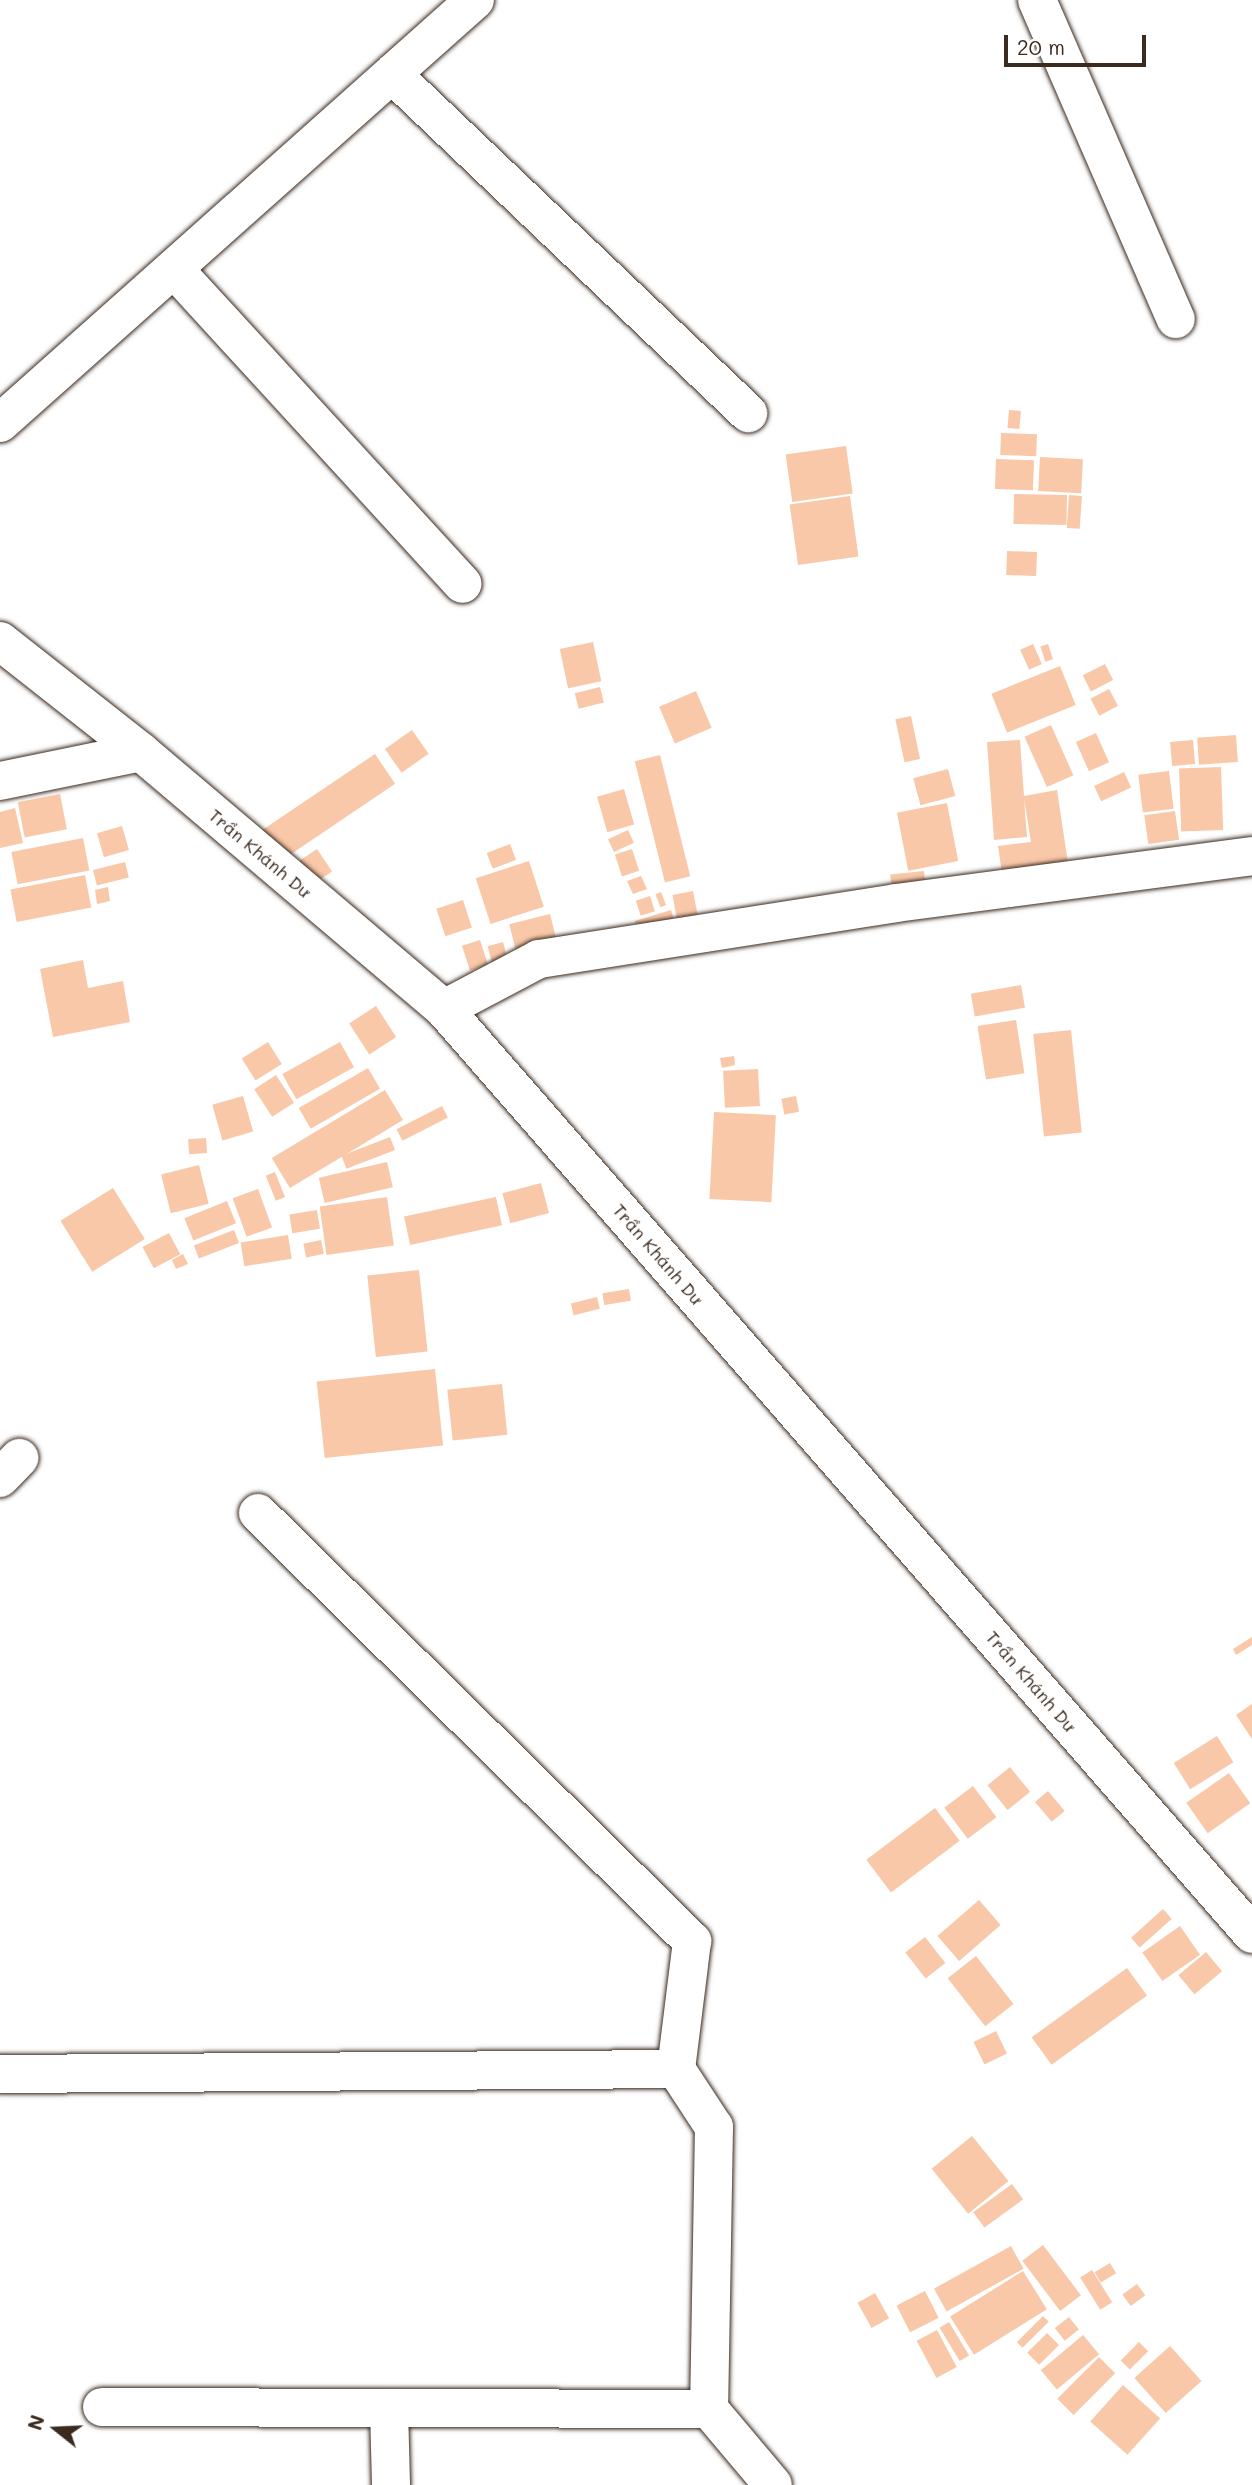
<!DOCTYPE html>
<html>
<head>
<meta charset="utf-8">
<style>
	body { margin:0 }
	#map { position:relative; width:1252px; height:2485px; overflow:hidden; background:#fff; font-family:Mali,sans-serif }
	div>[style] { position:absolute }
	.building>* { inset:0; background:#f9c8a9; transform-origin:0 0 }
	.roads { filter:drop-shadow(0 0 2px #3b2a1e) drop-shadow(0 0 2px #3b2a1e) }
	.minor>* { height:38px; margin:-19px; padding:0 19px; transform-origin:19px; border-radius:19px; background:#fff }
	.tertiary>* { height:38px; margin:-19px; padding:0 19px; transform-origin:19px; border-radius:19px; background:#fff }
	span { translate:-50% -50%; white-space:nowrap; text-align:center; line-height:1.15; -webkit-text-stroke:6px #fff; paint-order:stroke }
	.street-label { font-size:18px; color:#3b2a1e }
	.north { position:absolute; left:21px; top:2394px; width:70px; height:70px; -webkit-text-stroke:5px #fff; paint-order:stroke; rotate:288deg; font-size:19px; font-weight:700; line-height:28px; text-align:center; color:#3b2a1e }
	.north::after { content:''; display:block; margin:auto; width:24px; height:32px; background:#3b2a1e; clip-path:polygon(50% 0,100% 100%,50% 72%,0 100%) }
	.scale { position:absolute; left:1004px; top:35px; width:142px; height:32px; box-sizing:border-box; border:4px solid #3b2a1e; border-top:0; padding-left:9px; font-size:21px; line-height:24px; white-space:nowrap; color:#3b2a1e; -webkit-text-stroke:5px #fff; paint-order:stroke }
</style>
</head>
<body>
<div id="map">
	<div class="building">
		<i style="left:1009px;top:410px;width:12px;height:18px;rotate:5deg"></i>
		<i style="left:1001px;top:433px;width:36px;height:22px;rotate:2deg"></i>
		<i style="left:846px;top:446px;width:48px;height:61px;rotate:82deg"></i>
		<i style="left:1040px;top:457px;width:43px;height:34px;rotate:3deg"></i>
		<i style="left:996px;top:459px;width:38px;height:30px;rotate:2deg"></i>
		<i style="left:1014px;top:494px;width:53px;height:30px;rotate:1deg"></i>
		<i style="left:1069px;top:495px;width:13px;height:33px;rotate:4deg"></i>
		<i style="left:850px;top:496px;width:61px;height:61px;rotate:82deg"></i>
		<i style="left:1007px;top:551px;width:30px;height:24px;rotate:2deg"></i>
		<i style="left:593px;top:642px;width:40px;height:34px;rotate:78deg"></i>
		<i style="left:1033px;top:644px;width:22px;height:14px;rotate:66deg"></i>
		<i style="left:1048px;top:644px;width:16px;height:8px;rotate:72deg"></i>
		<i style="left:1105px;top:664px;width:18px;height:25px;rotate:63deg"></i>
		<i style="left:1060px;top:666px;width:42px;height:74px;rotate:68deg"></i>
		<i style="left:600px;top:687px;width:16px;height:26px;rotate:76deg"></i>
		<i style="left:1109px;top:689px;width:19px;height:21px;rotate:62deg"></i>
		<i style="left:696px;top:691px;width:40px;height:40px;rotate:67deg"></i>
		<i style="left:911px;top:716px;width:44px;height:16px;rotate:78deg"></i>
		<i style="left:1051px;top:725px;width:55px;height:29px;rotate:66deg"></i>
		<i style="left:412px;top:730px;width:29px;height:33px;rotate:55deg"></i>
		<i style="left:1096px;top:733px;width:32px;height:22px;rotate:66deg"></i>
		<i style="left:1236px;top:735px;width:27px;height:39px;rotate:86deg"></i>
		<i style="clip-path:polygon(1020px 740px,1024px 796px,1057px 790px,1068px 863px,1002px 873px,998px 846px,1031px 842px,1024px 799px,1027px 837px,994px 840px,987px 742px)"></i>
		<i style="left:1193px;top:740px;width:24px;height:23px;rotate:85deg"></i>
		<i style="left:375px;top:754px;width:36px;height:136px;rotate:56deg"></i>
		<i style="left:660px;top:755px;width:125px;height:26px;rotate:76deg"></i>
		<i style="left:1221px;top:767px;width:63px;height:42px;rotate:88deg"></i>
		<i style="left:948px;top:769px;width:28px;height:36px;rotate:75deg"></i>
		<i style="left:1169px;top:771px;width:38px;height:31px;rotate:83deg"></i>
		<i style="left:1124px;top:772px;width:17px;height:33px;rotate:65deg"></i>
		<i style="left:624px;top:789px;width:37px;height:28px;rotate:74deg"></i>
		<i style="left:60px;top:794px;width:36px;height:43px;rotate:79deg"></i>
		<i style="left:947px;top:803px;width:59px;height:51px;rotate:79deg"></i>
		<i style="clip-path:polygon(15px 808px,23px 843px,0 848px,0 812px)"></i>
		<i style="left:1175px;top:811px;width:29px;height:31px;rotate:82deg"></i>
		<i style="left:122px;top:826px;width:25px;height:26px;rotate:74deg"></i>
		<i style="left:628px;top:830px;width:14px;height:22px;rotate:65deg"></i>
		<i style="left:83px;top:838px;width:33px;height:73px;rotate:79deg"></i>
		<i style="left:510px;top:844px;width:17px;height:25px;rotate:69deg"></i>
		<i style="left:317px;top:849px;width:27px;height:29px;rotate:56deg"></i>
		<i style="left:632px;top:849px;width:23px;height:18px;rotate:72deg"></i>
		<i style="left:529px;top:861px;width:48px;height:56px;rotate:72deg"></i>
		<i style="left:125px;top:862px;width:16px;height:33px;rotate:76deg"></i>
		<i style="left:924px;top:871px;width:19px;height:34px;rotate:84deg"></i>
		<i style="left:85px;top:875px;width:33px;height:76px;rotate:79deg"></i>
		<i style="clip-path:polygon(641px 876px,647px 889px,633px 894px,627px 881px)"></i>
		<i style="clip-path:polygon(108px 887px,110px 901px,97px 904px,95px 890px)"></i>
		<i style="left:693px;top:891px;width:32px;height:21px;rotate:79deg"></i>
		<i style="left:661px;top:892px;width:14px;height:6px;rotate:69deg"></i>
		<i style="left:650px;top:896px;width:16px;height:15px;rotate:72deg"></i>
		<i style="left:463px;top:900px;width:29px;height:28px;rotate:72deg"></i>
		<i style="left:671px;top:910px;width:21px;height:38px;rotate:73deg"></i>
		<i style="left:550px;top:914px;width:32px;height:42px;rotate:76deg"></i>
		<i style="left:480px;top:940px;width:26px;height:19px;rotate:72deg"></i>
		<i style="left:503px;top:942px;width:20px;height:16px;rotate:75deg"></i>
		<i style="clip-path:polygon(83px 960px,88px 988px,123px 981px,130px 1022px,53px 1037px,40px 969px)"></i>
		<i style="left:1021px;top:985px;width:23px;height:51px;rotate:80deg"></i>
		<i style="left:376px;top:1006px;width:37px;height:32px;rotate:57deg"></i>
		<i style="left:1016px;top:1020px;width:54px;height:39px;rotate:81deg"></i>
		<i style="left:1071px;top:1030px;width:103px;height:38px;rotate:84deg"></i>
		<i style="left:268px;top:1042px;width:26px;height:31px;rotate:58deg"></i>
		<i style="left:340px;top:1042px;width:29px;height:66px;rotate:61deg"></i>
		<i style="clip-path:polygon(734px 1056px,735px 1065px,722px 1068px,720px 1058px)"></i>
		<i style="left:368px;top:1068px;width:24px;height:80px;rotate:60deg"></i>
		<i style="left:758px;top:1069px;width:37px;height:35px;rotate:87deg"></i>
		<i style="left:276px;top:1075px;width:33px;height:26px;rotate:57deg"></i>
		<i style="left:385px;top:1090px;width:35px;height:132px;rotate:59deg"></i>
		<i style="left:243px;top:1096px;width:37px;height:32px;rotate:74deg"></i>
		<i style="left:796px;top:1096px;width:16px;height:15px;rotate:79deg"></i>
		<i style="left:442px;top:1106px;width:13px;height:51px;rotate:63deg"></i>
		<i style="left:714px;top:1112px;width:62px;height:87px;rotate:3deg"></i>
		<i style="left:390px;top:1137px;width:14px;height:52px;rotate:69deg"></i>
		<i style="left:206px;top:1138px;width:15px;height:18px;rotate:86deg"></i>
		<i style="left:387px;top:1162px;width:26px;height:70px;rotate:77deg"></i>
		<i style="left:199px;top:1165px;width:40px;height:39px;rotate:76deg"></i>
		<i style="left:275px;top:1172px;width:27px;height:10px;rotate:68deg"></i>
		<i style="left:541px;top:1183px;width:31px;height:40px;rotate:75deg"></i>
		<i style="left:113px;top:1188px;width:60px;height:62px;rotate:58deg"></i>
		<i style="left:258px;top:1189px;width:41px;height:27px;rotate:70deg"></i>
		<i style="left:387px;top:1197px;width:49px;height:68px;rotate:82deg"></i>
		<i style="left:496px;top:1197px;width:29px;height:94px;rotate:78deg"></i>
		<i style="left:227px;top:1201px;width:24px;height:46px;rotate:68deg"></i>
		<i style="left:317px;top:1210px;width:19px;height:28px;rotate:81deg"></i>
		<i style="left:234px;top:1230px;width:14px;height:43px;rotate:69deg"></i>
		<i style="left:169px;top:1233px;width:24px;height:30px;rotate:62deg"></i>
		<i style="left:288px;top:1235px;width:24px;height:48px;rotate:81deg"></i>
		<i style="left:321px;top:1240px;width:14px;height:18px;rotate:78deg"></i>
		<i style="clip-path:polygon(183px 1254px,188px 1264px,176px 1269px,172px 1260px)"></i>
		<i style="left:419px;top:1270px;width:82px;height:52px;rotate:84deg"></i>
		<i style="left:629px;top:1289px;width:12px;height:27px;rotate:81deg"></i>
		<i style="left:597px;top:1297px;width:12px;height:27px;rotate:76deg"></i>
		<i style="left:435px;top:1369px;width:77px;height:119px;rotate:84deg"></i>
		<i style="left:502px;top:1384px;width:51px;height:55px;rotate:84deg"></i>
		<i style="clip-path:polygon(1252px 1637px,1252px 1645px,1236px 1655px,1233px 1649px)"></i>
		<i style="clip-path:polygon(1252px 1704px,1252px 1739px,1236px 1715px)"></i>
		<i style="left:1217px;top:1736px;width:31px;height:51px;rotate:58deg"></i>
		<i style="left:1010px;top:1767px;width:32px;height:29px;rotate:51deg"></i>
		<i style="left:1229px;top:1773px;width:37px;height:52px;rotate:55deg"></i>
		<i style="left:973px;top:1786px;width:39px;height:36px;rotate:53deg"></i>
		<i style="left:1048px;top:1791px;width:26px;height:17px;rotate:50deg"></i>
		<i style="left:935px;top:1808px;width:41px;height:86px;rotate:53deg"></i>
		<i style="left:979px;top:1900px;width:33px;height:55px;rotate:49deg"></i>
		<i style="left:1163px;top:1909px;width:13px;height:43px;rotate:48deg"></i>
		<i style="left:1180px;top:1926px;width:35px;height:46px;rotate:55deg"></i>
		<i style="left:925px;top:1937px;width:33px;height:25px;rotate:52deg"></i>
		<i style="left:1206px;top:1952px;width:25px;height:36px;rotate:50deg"></i>
		<i style="left:976px;top:1956px;width:61px;height:36px;rotate:52deg"></i>
		<i style="left:1127px;top:1968px;width:34px;height:118px;rotate:54deg"></i>
		<i style="left:996px;top:2031px;width:25px;height:25px;rotate:64deg"></i>
		<i style="left:972px;top:2136px;width:58px;height:52px;rotate:51deg"></i>
		<i style="left:1012px;top:2184px;width:19px;height:48px;rotate:54deg"></i>
		<i style="left:1043px;top:2245px;width:63px;height:26px;rotate:53deg"></i>
		<i style="left:1011px;top:2246px;width:26px;height:88px;rotate:61deg"></i>
		<i style="left:1110px;top:2263px;width:12px;height:18px;rotate:59deg"></i>
		<i style="left:1092px;top:2270px;width:38px;height:14px;rotate:58deg"></i>
		<i style="left:1023px;top:2271px;width:45px;height:86px;rotate:58deg"></i>
		<i style="left:1137px;top:2284px;width:14px;height:18px;rotate:54deg"></i>
		<i style="left:925px;top:2291px;width:30px;height:32px;rotate:63deg"></i>
		<i style="left:875px;top:2293px;width:29px;height:20px;rotate:61deg"></i>
		<i style="left:1043px;top:2316px;width:8px;height:37px;rotate:45deg"></i>
		<i style="left:1069px;top:2317px;width:16px;height:18px;rotate:52deg"></i>
		<i style="left:949px;top:2322px;width:39px;height:11px;rotate:59deg"></i>
		<i style="left:937px;top:2330px;width:42px;height:23px;rotate:62deg"></i>
		<i style="left:1047px;top:2333px;width:17px;height:28px;rotate:45deg"></i>
		<i style="left:1083px;top:2335px;width:25px;height:55px;rotate:50deg"></i>
		<i style="left:1139px;top:2342px;width:13px;height:26px;rotate:45deg"></i>
		<i style="left:1170px;top:2346px;width:47px;height:48px;rotate:48deg"></i>
		<i style="left:1099px;top:2357px;width:23px;height:59px;rotate:45deg"></i>
		<i style="left:1123px;top:2385px;width:50px;height:49px;rotate:42deg"></i>
	</div>
	<div class="roads">
		<div class="minor">
			<i style="left:1037px;top:0;width:348px;rotate:66.5deg"></i>
			<i style="left:392px;top:74px;width:492px;rotate:43.6deg"></i>
			<i style="left:174px;top:269px;width:427px;rotate:47.5deg"></i>
			<i style="left:0;top:423px;width:636px;rotate:-41.69deg"></i>
			<i style="left:0;top:781px;width:144px;rotate:-11.6deg"></i>
			<i style="left:444px;top:1009px;width:107px;rotate:-27.8deg"></i>
			<i style="left:539px;top:959px;width:361px;rotate:-8.9deg"></i>
			<i style="left:896px;top:903px;width:359px;rotate:-7.5deg"></i>
			<i style="left:0;top:1478px;width:28px;rotate:-46deg"></i>
			<i style="left:258px;top:1513px;width:610px;rotate:44.6deg"></i>
			<i style="left:692px;top:1941px;width:129px;rotate:97.1deg"></i>
			<i style="left:0;top:2074px;width:676px;rotate:-0.42deg"></i>
			<i style="left:676px;top:2069px;width:69px;rotate:56.8deg"></i>
			<i style="left:714px;top:2127px;width:282px;rotate:91deg"></i>
			<i style="left:709px;top:2409px;width:607px;rotate:-179.81deg"></i>
			<i style="left:389px;top:2408px;width:77px;rotate:88.5deg"></i>
			<i style="left:709px;top:2409px;width:99px;rotate:49.9deg"></i>
		</div>
		<div class="tertiary">
			<i style="left:0;top:641px;width:179px;rotate:38.2deg"></i>
			<i style="left:141px;top:752px;width:397px;rotate:40.3deg"></i>
			<i style="left:444px;top:1009px;width:1228px;rotate:48.86deg"></i>
		</div>
	</div>
	<div class="street-label">
		<span style="left:260px;top:853px;rotate:40deg">Trần Khánh Dư</span>
		<span style="left:658px;top:1254px;rotate:49deg">Trần Khánh Dư</span>
		<span style="left:1031px;top:1681px;rotate:49deg">Trần Khánh Dư</span>
	</div>
	<div class="north">N</div>
	<div class="scale">20 m</div>
</div>
</body>
</html>
